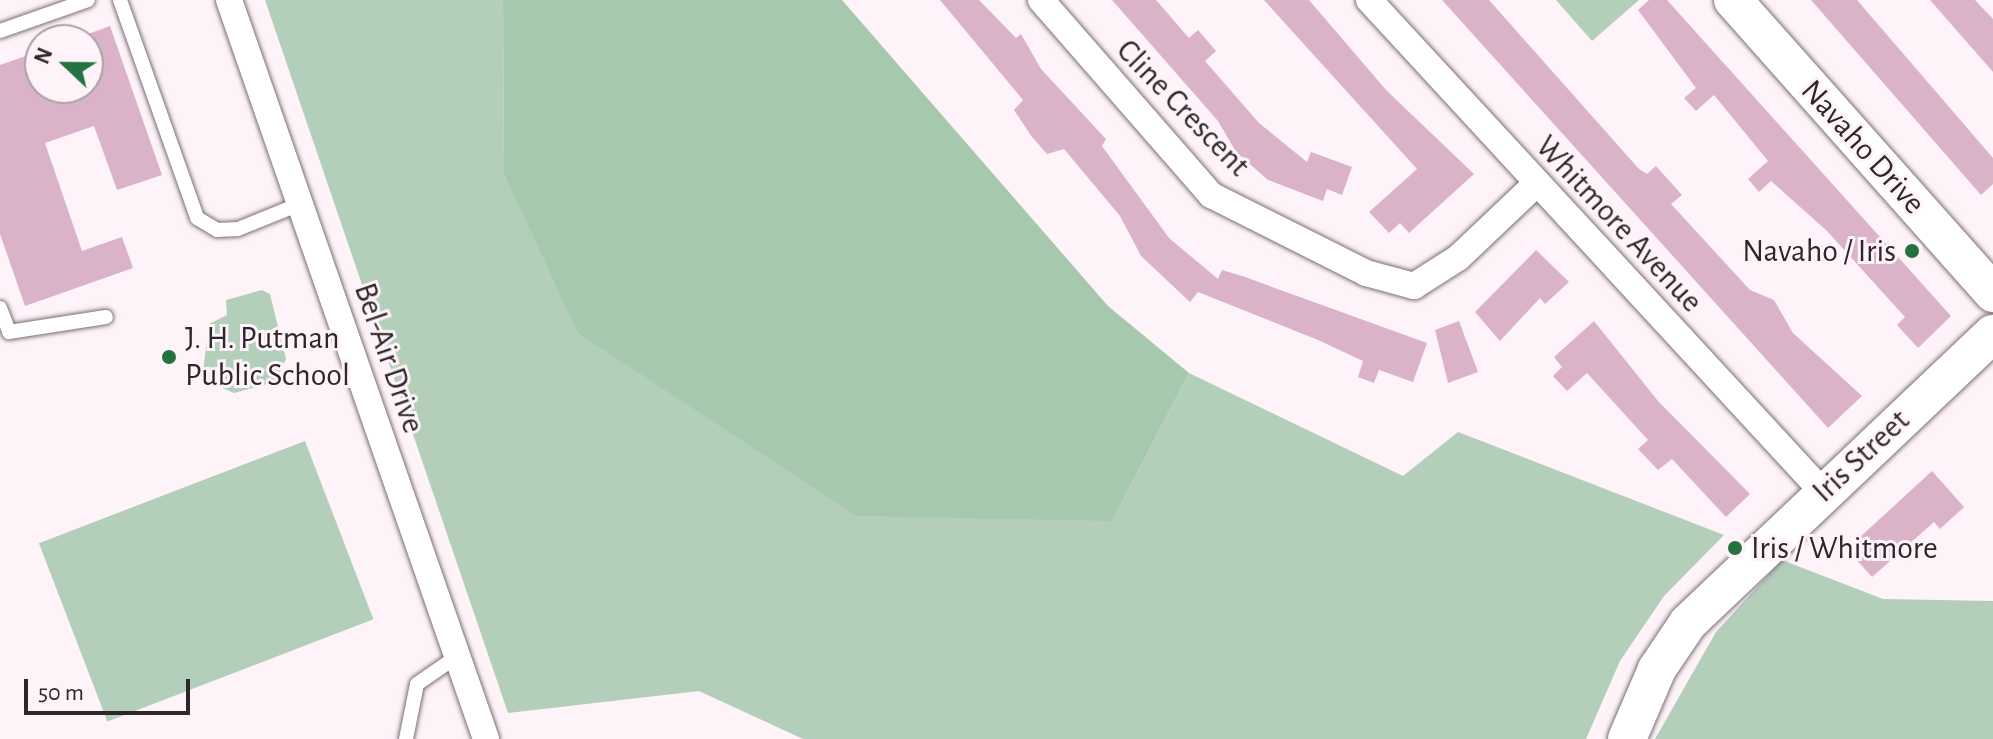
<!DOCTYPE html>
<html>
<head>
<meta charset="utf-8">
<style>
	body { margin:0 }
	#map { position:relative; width:1993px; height:739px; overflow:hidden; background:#fef3f9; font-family:"Alegreya Sans",sans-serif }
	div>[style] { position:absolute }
	.green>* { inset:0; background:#b3ceb9; transform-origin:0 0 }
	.forest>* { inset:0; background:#a6c9ae }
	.building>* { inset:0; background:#dab3c9 }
	.roads { filter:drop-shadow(0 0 2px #7d6d76) drop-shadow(0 0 2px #7d6d76) }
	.lane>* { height:14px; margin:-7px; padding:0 7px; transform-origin:7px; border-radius:7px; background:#fff }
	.street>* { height:26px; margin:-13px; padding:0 13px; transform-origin:13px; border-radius:13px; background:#fff }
	.secondary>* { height:38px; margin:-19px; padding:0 19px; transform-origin:19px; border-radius:19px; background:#fff }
	.dots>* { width:22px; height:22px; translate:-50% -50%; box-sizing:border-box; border:4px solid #fef3f9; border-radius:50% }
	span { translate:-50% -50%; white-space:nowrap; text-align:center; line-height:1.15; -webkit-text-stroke:6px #fef3f9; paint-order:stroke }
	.street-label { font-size:32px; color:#2d262a }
	.poi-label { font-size:32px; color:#2d262a }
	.right { translate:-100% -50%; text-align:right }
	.left { translate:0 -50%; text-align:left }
	.north { position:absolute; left:24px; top:24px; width:80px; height:80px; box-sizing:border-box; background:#fef3f9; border:2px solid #aaa1a6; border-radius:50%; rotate:292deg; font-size:22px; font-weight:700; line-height:32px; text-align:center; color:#2d262a }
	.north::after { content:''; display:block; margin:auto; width:28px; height:36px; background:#257241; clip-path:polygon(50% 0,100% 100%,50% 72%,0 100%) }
	.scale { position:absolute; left:24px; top:679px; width:166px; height:36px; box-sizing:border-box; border:4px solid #2d262a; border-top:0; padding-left:10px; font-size:24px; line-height:28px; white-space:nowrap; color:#2d262a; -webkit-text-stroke:6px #fef3f9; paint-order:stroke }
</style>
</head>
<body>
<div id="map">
	<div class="green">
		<i style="clip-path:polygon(265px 0,503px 0,504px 173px,1112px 521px,1189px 373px,1403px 476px,1458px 432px,1724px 535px,1664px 596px,1620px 661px,1586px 739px,803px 739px,699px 691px,508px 713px)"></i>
		<i style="clip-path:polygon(1556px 0,1639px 0,1592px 41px)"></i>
		<i style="clip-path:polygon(262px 290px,270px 294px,286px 359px,275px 382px,234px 393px,202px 379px,209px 324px,227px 315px,226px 300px)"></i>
		<i style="left:305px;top:441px;width:191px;height:285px;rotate:69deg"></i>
		<i style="clip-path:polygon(1782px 560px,1883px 599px,1993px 601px,1993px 739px,1655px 739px,1716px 632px)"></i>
	</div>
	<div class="forest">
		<i style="clip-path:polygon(503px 0,842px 0,1108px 306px,1189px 373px,1112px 521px,857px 516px,578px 333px,504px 173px)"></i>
	</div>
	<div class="building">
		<i style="clip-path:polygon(940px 0,979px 0,1016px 38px,1021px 34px,1041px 69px,1106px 139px,1102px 146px,1169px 238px,1218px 279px,1222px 270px,1242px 276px,1427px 343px,1413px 382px,1379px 370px,1374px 383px,1358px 377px,1363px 361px,1318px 340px,1198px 292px,1190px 302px,1141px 256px,1120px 216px,1064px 149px,1047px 154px,1032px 137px,1014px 110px,1023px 100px)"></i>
		<i style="clip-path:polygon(1112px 0,1156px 0,1189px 38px,1198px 30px,1216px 51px,1205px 61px,1259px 123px,1307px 162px,1311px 152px,1352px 167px,1342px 195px,1327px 189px,1323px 201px,1268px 180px,1236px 152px,1218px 121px)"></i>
		<i style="clip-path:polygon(1264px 0,1309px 0,1387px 91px,1474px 174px,1409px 233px,1400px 223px,1389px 233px,1369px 212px,1417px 169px)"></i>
		<i style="clip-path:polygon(1442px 0,1489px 0,1639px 169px,1647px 174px,1656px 166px,1682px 195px,1671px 204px,1750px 290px,1774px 300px,1793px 333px,1862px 396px,1828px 428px)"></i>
		<i style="clip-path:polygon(1649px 0,1667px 0,1951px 316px,1918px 348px,1897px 325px,1905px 317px,1827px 231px,1771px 181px,1759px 192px,1748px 179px,1768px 161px,1714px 95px,1696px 111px,1684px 98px,1696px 88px,1638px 10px)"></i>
		<i style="clip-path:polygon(1811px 0,1857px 0,1993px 158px,1993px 184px,1981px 195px)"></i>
		<i style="clip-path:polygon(1930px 0,1975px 0,1993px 19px,1993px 72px)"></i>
		<i style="clip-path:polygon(110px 26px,162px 175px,117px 190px,94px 126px,45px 143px,82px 251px,122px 237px,133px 268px,25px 306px,0 234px,0 65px,40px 51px,40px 88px,88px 88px,88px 34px)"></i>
		<i style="clip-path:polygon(1536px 250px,1569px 282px,1545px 304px,1540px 298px,1500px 341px,1475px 312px)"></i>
		<i style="clip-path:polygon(1459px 321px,1478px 372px,1448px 383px,1435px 330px)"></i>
		<i style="clip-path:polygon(1594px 321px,1658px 401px,1750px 494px,1726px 517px,1672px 459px,1658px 470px,1638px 449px,1648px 440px,1587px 373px,1567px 391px,1553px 376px,1562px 367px,1554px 357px)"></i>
		<i style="clip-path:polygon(1932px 471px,1964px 507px,1940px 529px,1934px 522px,1872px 577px,1847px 549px)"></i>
	</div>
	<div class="roads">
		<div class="lane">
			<i style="left:120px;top:0;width:231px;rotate:70.5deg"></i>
			<i style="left:197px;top:218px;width:23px;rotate:31deg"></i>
			<i style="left:217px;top:230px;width:21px;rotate:-3deg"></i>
			<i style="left:238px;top:229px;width:67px;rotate:-22deg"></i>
			<i style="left:0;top:31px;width:93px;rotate:-19.4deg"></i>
			<i style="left:0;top:308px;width:26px;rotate:69deg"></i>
			<i style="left:9px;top:332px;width:98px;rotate:-8.8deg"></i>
			<i style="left:406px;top:739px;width:56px;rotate:-78.7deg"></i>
			<i style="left:417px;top:684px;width:47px;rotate:-34.7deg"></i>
		</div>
		<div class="street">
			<i style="left:229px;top:0;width:782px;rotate:70.82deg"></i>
			<i style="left:1041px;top:0;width:259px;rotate:48.9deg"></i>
			<i style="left:1211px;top:195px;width:174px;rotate:26.7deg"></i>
			<i style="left:1366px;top:273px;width:50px;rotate:15.2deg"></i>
			<i style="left:1414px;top:286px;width:52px;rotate:-32.5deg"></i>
			<i style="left:1458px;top:258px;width:106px;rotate:-43.5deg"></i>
			<i style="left:1369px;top:0;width:668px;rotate:47.31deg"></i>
		</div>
		<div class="secondary">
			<i style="left:1733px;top:0;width:392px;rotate:48.4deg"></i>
			<i style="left:1627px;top:739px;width:76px;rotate:-66.8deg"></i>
			<i style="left:1657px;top:669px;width:55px;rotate:-56deg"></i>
			<i style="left:1688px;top:623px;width:420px;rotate:-43.5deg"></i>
		</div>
	</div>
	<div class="dots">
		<i style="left:1912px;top:251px;background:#257241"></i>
		<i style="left:169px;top:357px;background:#257241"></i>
		<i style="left:1735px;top:548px;background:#257241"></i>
	</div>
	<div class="street-label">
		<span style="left:1183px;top:108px;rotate:46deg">Cline Crescent</span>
		<span style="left:1863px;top:147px;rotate:48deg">Navaho Drive</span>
		<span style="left:1619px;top:224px;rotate:47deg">Whitmore Avenue</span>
		<span style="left:389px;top:358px;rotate:71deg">Bel-Air Drive</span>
		<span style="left:1861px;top:456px;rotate:-43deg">Iris Street</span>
	</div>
	<div class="poi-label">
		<span class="right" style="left:1896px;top:251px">Navaho / Iris</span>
		<span class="left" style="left:185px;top:357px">J. H. Putman<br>Public School</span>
		<span class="left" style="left:1751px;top:548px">Iris / Whitmore</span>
	</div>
	<div class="north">N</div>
	<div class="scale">50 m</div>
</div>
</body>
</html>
